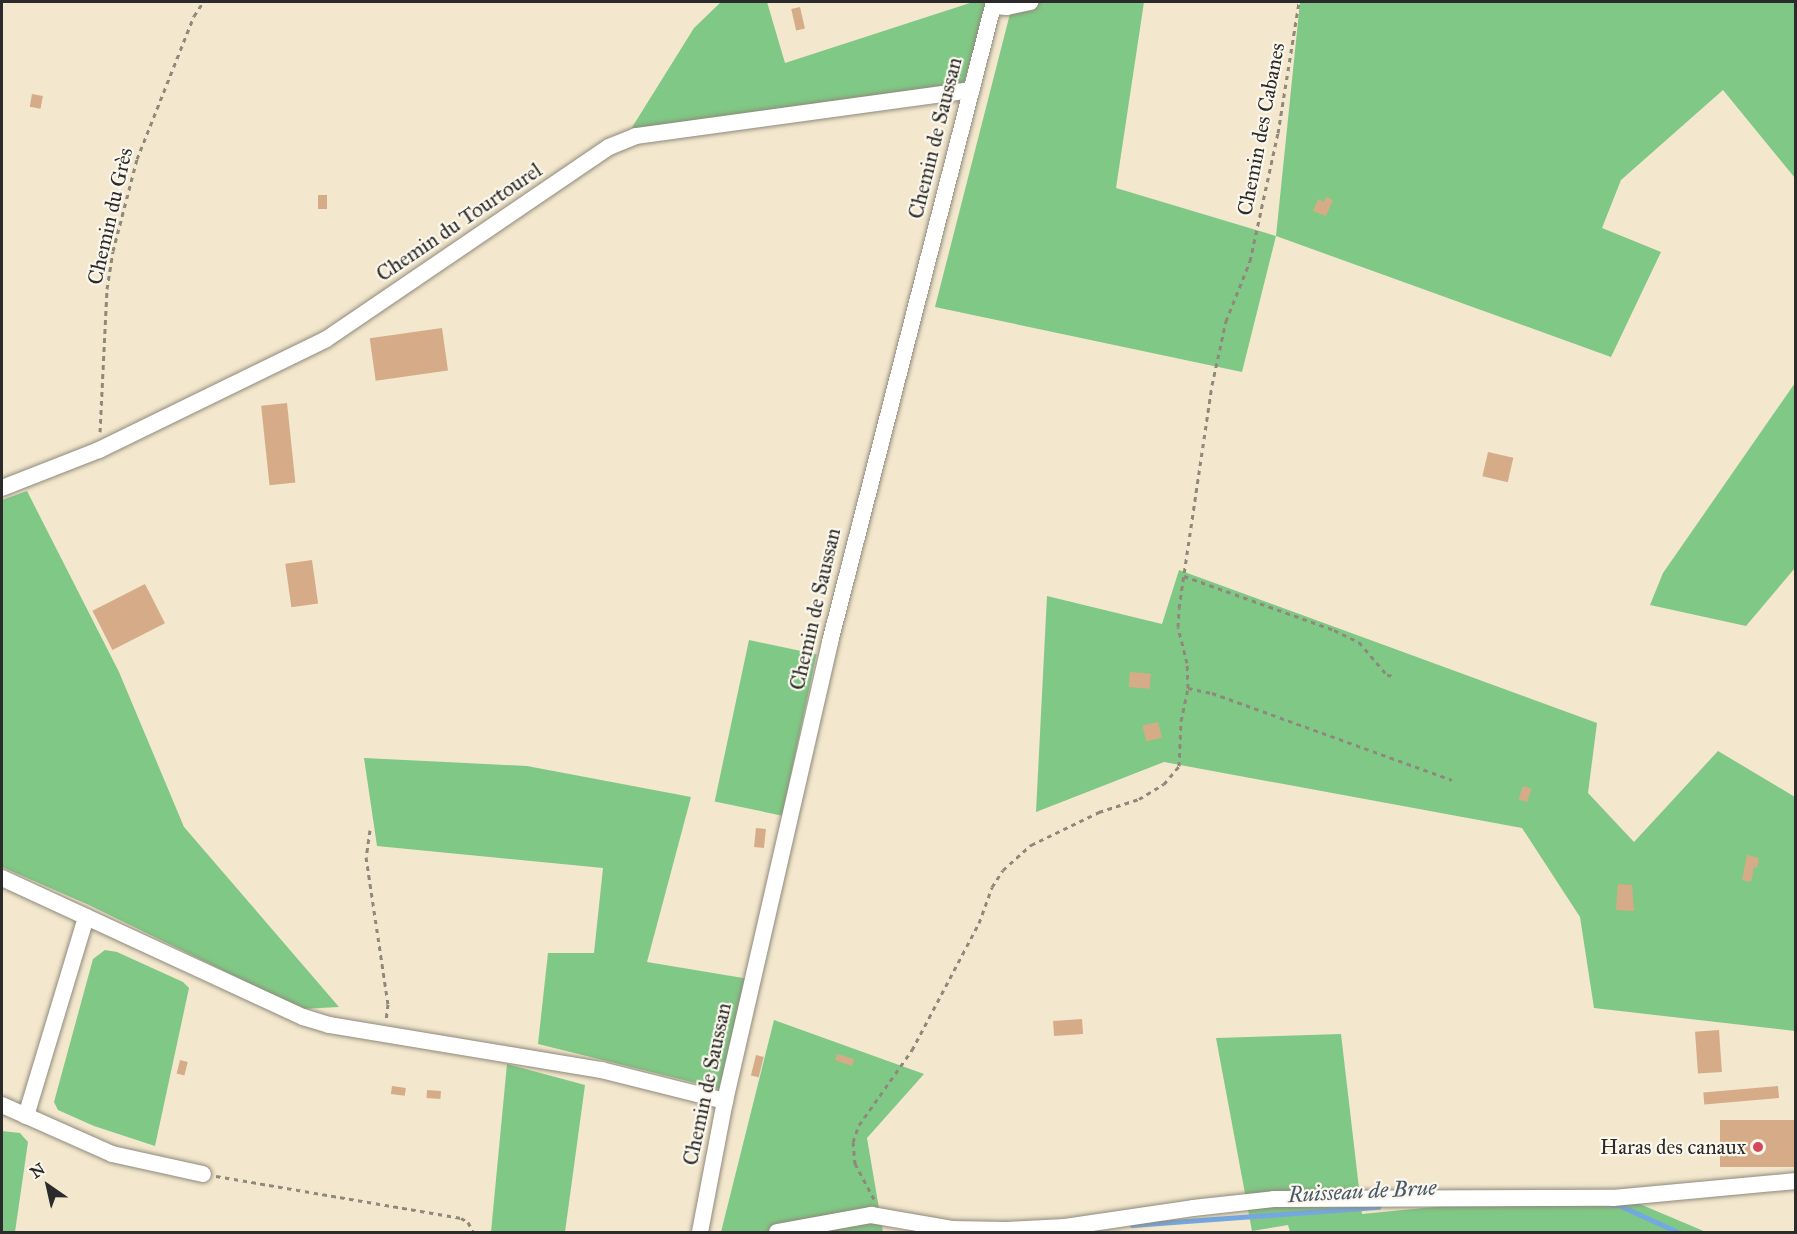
<!DOCTYPE html>
<html>
<head>
<meta charset="utf-8">
<style>
	body { margin:0 }
	#map { position:relative; width:1797px; height:1234px; overflow:hidden; background:#f3e7cd; font-family:"IM FELL Great Primer",serif }
	div>[style] { position:absolute }
	.green>* { inset:0; background:#80c885; transform-origin:0 0 }
	.stream>* { height:4.5px; margin:-2.25px; padding:0 2.25px; transform-origin:2.25px; border-radius:2.25px; background:#74a8e1 }
	.building>* { inset:0; background:#d6ac88; transform-origin:0 0 }
	.path>* { height:3px; margin-top:-1.5px; transform-origin:0; background:repeating-linear-gradient(90deg,#8f897c 0 4.5px,transparent 0 9px) }
	.roads { filter:drop-shadow(0 0 2px #8f897c) drop-shadow(0 0 2px #8f897c) }
	.minor>* { height:16px; margin:-8px; padding:0 8px; transform-origin:8px; border-radius:8px; background:#fff }
	.dots>* { width:16px; height:16px; translate:-50% -50%; box-sizing:border-box; border:3px solid #fbf7ec; border-radius:50% }
	span { translate:-50% -50%; white-space:nowrap; text-align:center; line-height:1.15; -webkit-text-stroke:4.5px #fbf7ec; paint-order:stroke }
	.street-label { font-size:21px; color:#2b2b2b }
	.poi-label { font-size:21px; color:#2b2b2b }
	.right { translate:-100% -50%; text-align:right }
	.water-label { font-size:22px; color:#45576b; font-style:italic }
	.frame { position:absolute; inset:0; border:3px solid #2b2b2b; pointer-events:none }
	.north { position:absolute; left:18px; top:1156px; width:60px; height:60px; -webkit-text-stroke:4px #fbf7ec; paint-order:stroke; rotate:326deg; font-size:16px; font-weight:700; line-height:24px; text-align:center; color:#2b2b2b }
	.north::after { content:''; display:block; margin:auto; width:21px; height:27px; background:#2b2b2b; clip-path:polygon(50% 0,100% 100%,50% 72%,0 100%) }
</style>
</head>
<body>
<div id="map">
	<div class="green">
		<i style="clip-path:polygon(721px 2px,767px 2px,785px 63px,973px 2px,989px 2px,964px 83px,631px 129px,694px 28px)"></i>
		<i style="clip-path:polygon(1013px 2px,1144px 2px,1116px 188px,1276px 236px,1300px 2px,1795px 2px,1795px 178px,1723px 90px,1621px 180px,1602px 228px,1661px 252px,1611px 357px,1276px 236px,1242px 372px,935px 307px)"></i>
		<i style="clip-path:polygon(1795px 383px,1795px 568px,1746px 626px,1650px 605px,1663px 573px)"></i>
		<i style="clip-path:polygon(27px 491px,119px 672px,184px 827px,339px 1007px,302px 1009px,89px 905px,2px 867px,2px 500px)"></i>
		<i style="clip-path:polygon(1179px 570px,1597px 723px,1588px 793px,1634px 842px,1718px 751px,1795px 797px,1795px 1031px,1594px 1008px,1580px 917px,1522px 828px,1164px 762px,1036px 812px,1047px 596px,1162px 624px)"></i>
		<i style="left:749px;top:640px;width:69px;height:165px;rotate:12deg"></i>
		<i style="clip-path:polygon(364px 758px,527px 766px,691px 797px,647px 962px,749px 979px,724px 1090px,538px 1044px,548px 953px,594px 953px,603px 868px,377px 846px)"></i>
		<i style="clip-path:polygon(105px 950px,117px 952px,183px 982px,189px 988px,155px 1146px,94px 1126px,58px 1110px,54px 1102px,93px 959px)"></i>
		<i style="clip-path:polygon(774px 1020px,924px 1074px,867px 1138px,883px 1232px,721px 1232px)"></i>
		<i style="clip-path:polygon(1341px 1034px,1362px 1214px,1475px 1203px,1635px 1202px,1706px 1232px,1290px 1232px,1288px 1225px,1252px 1231px,1216px 1038px)"></i>
		<i style="clip-path:polygon(507px 1064px,585px 1085px,565px 1232px,491px 1232px)"></i>
		<i style="clip-path:polygon(2px 1131px,20px 1133px,28px 1142px,15px 1232px,2px 1232px)"></i>
	</div>
	<div class="stream">
		<i style="left:1612px;top:1206px;width:9px"></i>
		<i style="left:1621px;top:1206px;width:63px;rotate:24.5deg"></i>
		<i style="left:1132px;top:1225px;width:247px;rotate:-4.2deg"></i>
	</div>
	<div class="building">
		<i style="left:800px;top:7px;width:22px;height:9px;rotate:77deg"></i>
		<i style="left:32px;top:94px;width:11px;height:13px;rotate:10deg"></i>
		<i style="left:318px;top:195px;width:9px;height:14px"></i>
		<i style="clip-path:polygon(1326px 197px,1333px 200px,1326px 216px,1313px 211px,1318px 199px,1324px 202px)"></i>
		<i style="left:442px;top:328px;width:43px;height:73px;rotate:82deg"></i>
		<i style="left:287px;top:403px;width:80px;height:26px;rotate:84deg"></i>
		<i style="left:1488px;top:452px;width:26px;height:25px;rotate:13deg"></i>
		<i style="left:312px;top:560px;width:44px;height:27px;rotate:82deg"></i>
		<i style="left:145px;top:584px;width:44px;height:59px;rotate:63deg"></i>
		<i style="left:1130px;top:672px;width:21px;height:15px;rotate:5deg"></i>
		<i style="left:1158px;top:722px;width:16px;height:16px;rotate:76deg"></i>
		<i style="left:1523px;top:786px;width:9px;height:14px;rotate:18deg"></i>
		<i style="left:756px;top:828px;width:10px;height:19px;rotate:6deg"></i>
		<i style="clip-path:polygon(1747px 855px,1759px 858px,1757px 868px,1754px 867px,1751px 882px,1742px 880px)"></i>
		<i style="clip-path:polygon(1618px 884px,1632px 885px,1634px 911px,1616px 910px)"></i>
		<i style="left:1082px;top:1019px;width:15px;height:29px;rotate:86deg"></i>
		<i style="left:1719px;top:1030px;width:42px;height:24px;rotate:86deg"></i>
		<i style="clip-path:polygon(837px 1054px,854px 1059px,852px 1066px,835px 1060px)"></i>
		<i style="left:756px;top:1055px;width:8px;height:21px;rotate:14deg"></i>
		<i style="left:180px;top:1060px;width:8px;height:14px;rotate:14deg"></i>
		<i style="left:392px;top:1086px;width:14px;height:8px;rotate:8deg"></i>
		<i style="left:1778px;top:1086px;width:12px;height:75px;rotate:85deg"></i>
		<i style="left:427px;top:1090px;width:14px;height:8px;rotate:4deg"></i>
		<i style="left:1796px;top:1120px;width:47px;height:76px;rotate:90deg"></i>
	</div>
	<div class="path">
		<i style="left:100px;top:432px;width:143px;rotate:-87.2deg"></i>
		<i style="left:107px;top:289px;width:38px;rotate:-81deg"></i>
		<i style="left:113px;top:251px;width:95px;rotate:-75.4deg"></i>
		<i style="left:137px;top:159px;width:154px;rotate:-68.3deg"></i>
		<i style="left:194px;top:16px;width:17px;rotate:-57deg"></i>
		<i style="left:1184px;top:576px;width:159px;rotate:19.8deg"></i>
		<i style="left:1334px;top:630px;width:28px;rotate:26deg"></i>
		<i style="left:1359px;top:642px;width:43px;rotate:49.7deg"></i>
		<i style="left:1387px;top:675px;width:9px;rotate:6deg"></i>
		<i style="left:1188px;top:688px;width:25px;rotate:12deg"></i>
		<i style="left:1212px;top:693px;width:255px;rotate:19.9deg"></i>
		<i style="left:370px;top:830px;width:27px;rotate:98deg"></i>
		<i style="left:366px;top:857px;width:149px;rotate:81.5deg"></i>
		<i style="left:388px;top:1004px;width:16px;rotate:97deg"></i>
		<i style="left:216px;top:1176px;width:249px;rotate:9.7deg"></i>
		<i style="left:461px;top:1218px;width:8px;rotate:30deg"></i>
		<i style="left:468px;top:1222px;width:11px;rotate:63deg"></i>
		<i style="left:874px;top:1199px;width:40px;rotate:-118deg"></i>
		<i style="left:855px;top:1164px;width:22px;rotate:-95deg"></i>
		<i style="left:853px;top:1142px;width:18px;rotate:-71deg"></i>
		<i style="left:859px;top:1125px;width:92px;rotate:-54.8deg"></i>
		<i style="left:912px;top:1050px;width:144px;rotate:-62.2deg"></i>
		<i style="left:979px;top:923px;width:38px;rotate:-70deg"></i>
		<i style="left:992px;top:887px;width:20px;rotate:-57deg"></i>
		<i style="left:1003px;top:870px;width:38px;rotate:-42deg"></i>
		<i style="left:1031px;top:845px;width:76px;rotate:-25.9deg"></i>
		<i style="left:1099px;top:812px;width:42px;rotate:-18deg"></i>
		<i style="left:1139px;top:799px;width:29px;rotate:-31deg"></i>
		<i style="left:1164px;top:784px;width:23px;rotate:-50deg"></i>
		<i style="left:1179px;top:766px;width:45px;rotate:-87.5deg"></i>
		<i style="left:1181px;top:721px;width:34px;rotate:-78deg"></i>
		<i style="left:1188px;top:688px;width:25px;rotate:-92deg"></i>
		<i style="left:1187px;top:663px;width:37px;rotate:-104deg"></i>
		<i style="left:1178px;top:627px;width:19px;rotate:-87deg"></i>
		<i style="left:1179px;top:608px;width:225px;rotate:-81.6deg"></i>
		<i style="left:1212px;top:385px;width:66px;rotate:-77.7deg"></i>
		<i style="left:1226px;top:321px;width:65px;rotate:-68.2deg"></i>
		<i style="left:1250px;top:261px;width:131px;rotate:-77.7deg"></i>
		<i style="left:1278px;top:133px;width:133px;rotate:-80.9deg"></i>
	</div>
	<div class="roads">
		<div class="minor">
			<i style="left:993px;top:6px;width:14px;rotate:4deg"></i>
			<i style="left:1007px;top:7px;width:24px;rotate:-12deg"></i>
			<i style="left:2px;top:488px;width:104px;rotate:-21.4deg"></i>
			<i style="left:99px;top:450px;width:251px;rotate:-26deg"></i>
			<i style="left:325px;top:340px;width:343px;rotate:-34.2deg"></i>
			<i style="left:609px;top:147px;width:29px;rotate:-22deg"></i>
			<i style="left:636px;top:136px;width:338px;rotate:-7.8deg"></i>
			<i style="left:2px;top:878px;width:332px;rotate:24.8deg"></i>
			<i style="left:303px;top:1017px;width:27px;rotate:17deg"></i>
			<i style="left:329px;top:1025px;width:276px;rotate:9.4deg"></i>
			<i style="left:601px;top:1070px;width:128px;rotate:14deg"></i>
			<i style="left:2px;top:1105px;width:120px;rotate:24deg"></i>
			<i style="left:112px;top:1154px;width:93px;rotate:12.4deg"></i>
			<i style="left:26px;top:1116px;width:208px;rotate:-73.2deg"></i>
			<i style="left:700px;top:1232px;width:133px;rotate:-79.2deg"></i>
			<i style="left:725px;top:1101px;width:471px;rotate:-77.1deg"></i>
			<i style="left:830px;top:642px;width:661px;rotate:-75.63deg"></i>
			<i style="left:777px;top:1232px;width:96px;rotate:-10.3deg"></i>
			<i style="left:871px;top:1215px;width:82px;rotate:9.8deg"></i>
			<i style="left:952px;top:1229px;width:54px;rotate:1.1deg"></i>
			<i style="left:1006px;top:1230px;width:59px;rotate:-2.9deg"></i>
			<i style="left:1065px;top:1227px;width:129px;rotate:-8.4deg"></i>
			<i style="left:1193px;top:1208px;width:81px;rotate:-6.3deg"></i>
			<i style="left:1274px;top:1199px;width:339px;rotate:-0.2deg"></i>
			<i style="left:1613px;top:1198px;width:184px;rotate:-5.3deg"></i>
		</div>
	</div>
	<div class="dots">
		<i style="left:1758px;top:1147px;background:#d1495b"></i>
	</div>
	<div class="street-label">
		<span style="left:1261px;top:129px;rotate:-79deg">Chemin des Cabanes</span>
		<span style="left:935px;top:138px;rotate:-76deg">Chemin de Saussan</span>
		<span style="left:110px;top:216px;rotate:-77deg">Chemin du Grès</span>
		<span style="left:459px;top:222px;rotate:-34deg">Chemin du Tourtourel</span>
		<span style="left:815px;top:609px;rotate:-77deg">Chemin de Saussan</span>
		<span style="left:707px;top:1084px;rotate:-78deg">Chemin de Saussan</span>
	</div>
	<div class="poi-label">
		<span class="right" style="left:1746px;top:1147px">Haras des canaux</span>
	</div>
	<div class="water-label">
		<span style="left:1362px;top:1191px;rotate:-3deg">Ruisseau de Brue</span>
	</div>
	<div class="frame"></div>
	<div class="north">N</div>
</div>
</body>
</html>
